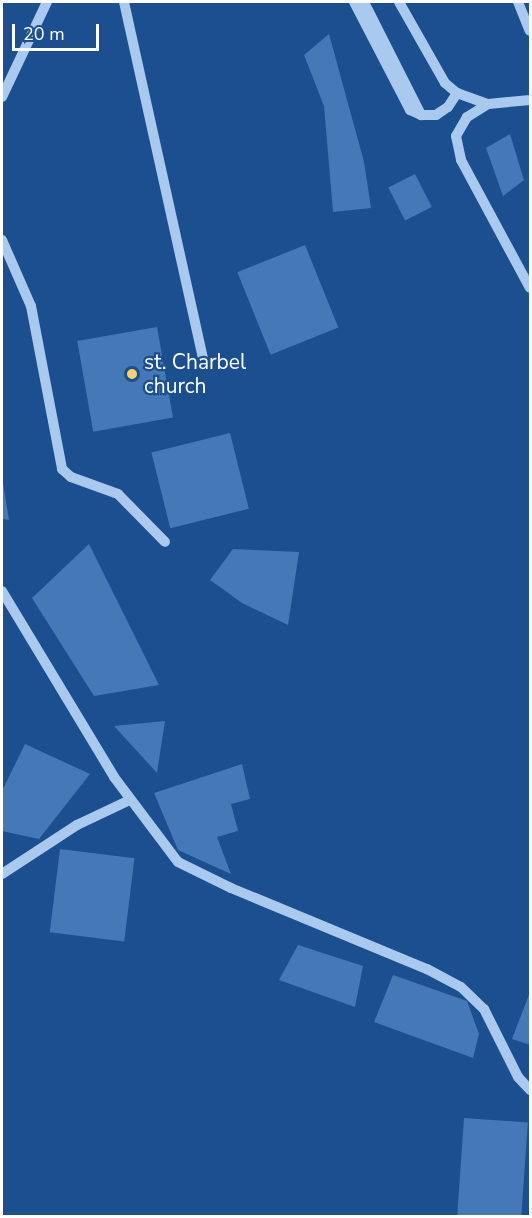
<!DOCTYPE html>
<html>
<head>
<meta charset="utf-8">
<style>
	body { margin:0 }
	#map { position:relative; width:532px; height:1218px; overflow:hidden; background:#1b4f8f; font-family:"Nunito Sans",sans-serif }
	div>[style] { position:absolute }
	.building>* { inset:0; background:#4478b7; transform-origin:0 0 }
	.minor>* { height:10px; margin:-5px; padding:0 5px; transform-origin:5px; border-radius:5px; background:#a9c9ee }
	.dots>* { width:16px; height:16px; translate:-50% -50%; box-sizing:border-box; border:3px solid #1b4f8f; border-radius:50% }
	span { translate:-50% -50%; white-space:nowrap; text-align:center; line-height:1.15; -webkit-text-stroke:4.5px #1b4f8f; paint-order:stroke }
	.poi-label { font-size:21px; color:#fff }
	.left { translate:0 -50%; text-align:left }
	.frame { position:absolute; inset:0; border:3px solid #fff; pointer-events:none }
	.scale { position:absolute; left:12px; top:24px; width:87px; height:27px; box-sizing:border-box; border:3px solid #fff; border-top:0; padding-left:8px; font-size:18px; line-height:21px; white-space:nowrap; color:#fff; -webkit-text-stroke:4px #1b4f8f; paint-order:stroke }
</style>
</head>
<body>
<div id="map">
	<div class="building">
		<i style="clip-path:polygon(329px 34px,364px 162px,371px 208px,333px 212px,324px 106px,304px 55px)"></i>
		<i style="clip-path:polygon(510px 134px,524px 180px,503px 196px,486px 148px)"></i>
		<i style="left:415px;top:174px;width:37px;height:30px;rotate:63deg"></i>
		<i style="left:305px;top:245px;width:89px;height:73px;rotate:68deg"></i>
		<i style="left:157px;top:327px;width:92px;height:81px;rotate:80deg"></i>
		<i style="left:230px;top:433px;width:78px;height:81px;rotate:76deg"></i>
		<i style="clip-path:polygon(2px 483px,3px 483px,9px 520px,2px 519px)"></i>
		<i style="clip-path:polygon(89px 544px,159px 685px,94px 696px,32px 598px)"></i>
		<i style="clip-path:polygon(233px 549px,299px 552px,288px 625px,242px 603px,210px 580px)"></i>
		<i style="clip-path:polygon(165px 721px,157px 773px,114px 726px)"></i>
		<i style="clip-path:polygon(25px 744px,90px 774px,39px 839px,2px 831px,2px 791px)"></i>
		<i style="clip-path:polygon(242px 764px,250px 799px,231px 804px,238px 831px,217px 837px,231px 874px,178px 850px,154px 793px)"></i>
		<i style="left:60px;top:849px;width:75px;height:84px;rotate:7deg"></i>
		<i style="clip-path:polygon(298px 945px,363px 966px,355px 1007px,279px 980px)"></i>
		<i style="clip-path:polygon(393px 975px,467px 1001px,479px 1034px,473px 1058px,374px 1022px)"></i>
		<i style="clip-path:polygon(530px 992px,530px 1045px,512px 1039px)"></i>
		<i style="left:464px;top:1118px;width:64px;height:99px;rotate:4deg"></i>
	</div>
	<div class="minor">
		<i style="left:124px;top:2px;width:370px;rotate:77.5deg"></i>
		<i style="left:354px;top:2px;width:122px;rotate:62.6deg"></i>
		<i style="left:410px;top:110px;width:12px;rotate:24deg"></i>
		<i style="left:421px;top:115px;width:15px"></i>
		<i style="left:436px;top:115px;width:14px;rotate:-34deg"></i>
		<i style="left:448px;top:107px;width:17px;rotate:-57deg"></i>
		<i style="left:364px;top:2px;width:127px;rotate:63.2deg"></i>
		<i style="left:399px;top:2px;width:93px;rotate:60.4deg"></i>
		<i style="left:445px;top:83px;width:16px;rotate:40deg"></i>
		<i style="left:457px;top:93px;width:33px;rotate:20deg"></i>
		<i style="left:518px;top:2px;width:31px;rotate:68deg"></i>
		<i style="left:2px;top:97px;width:105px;rotate:-64.7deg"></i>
		<i style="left:530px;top:100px;width:42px;rotate:174.6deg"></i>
		<i style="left:488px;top:104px;width:25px;rotate:148deg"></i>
		<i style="left:467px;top:117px;width:22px;rotate:120deg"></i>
		<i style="left:456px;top:136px;width:25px;rotate:78deg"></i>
		<i style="left:461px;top:160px;width:145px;rotate:61.7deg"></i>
		<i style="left:2px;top:240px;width:72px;rotate:66.3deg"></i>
		<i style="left:31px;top:306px;width:166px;rotate:79.2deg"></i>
		<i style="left:62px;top:469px;width:12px;rotate:42deg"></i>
		<i style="left:71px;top:477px;width:50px;rotate:19.9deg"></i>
		<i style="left:118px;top:494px;width:67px;rotate:45.6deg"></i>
		<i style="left:2px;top:591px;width:217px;rotate:58.9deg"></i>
		<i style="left:114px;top:777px;width:106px;rotate:53deg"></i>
		<i style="left:178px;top:862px;width:59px;rotate:26.1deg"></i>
		<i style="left:231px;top:888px;width:212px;rotate:22.5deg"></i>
		<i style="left:427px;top:969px;width:38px;rotate:28deg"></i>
		<i style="left:461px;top:987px;width:32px;rotate:44deg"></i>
		<i style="left:484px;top:1009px;width:76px;rotate:63.4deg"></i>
		<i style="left:518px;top:1077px;width:18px;rotate:47deg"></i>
		<i style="left:2px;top:874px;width:90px;rotate:-33.2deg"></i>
		<i style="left:77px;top:825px;width:59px;rotate:-25.3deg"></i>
	</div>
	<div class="dots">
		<i style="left:132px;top:374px;background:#ffd166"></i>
	</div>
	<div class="poi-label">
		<span class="left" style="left:144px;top:374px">st. Charbel<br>church</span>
	</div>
	<div class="frame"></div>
	<div class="scale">20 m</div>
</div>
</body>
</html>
